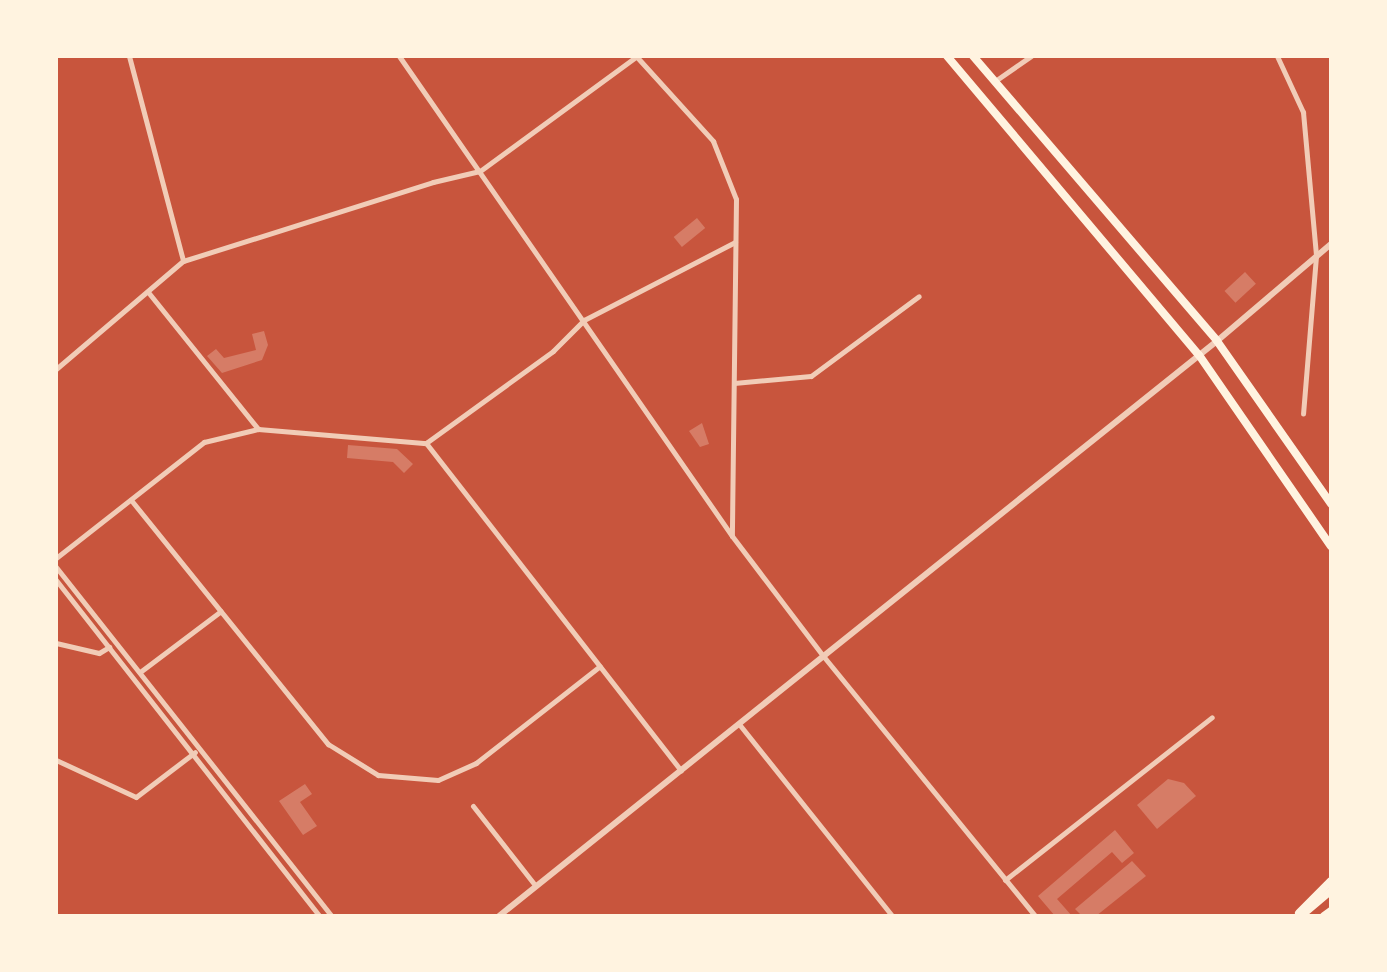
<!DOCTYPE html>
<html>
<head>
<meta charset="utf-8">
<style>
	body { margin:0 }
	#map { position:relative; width:1387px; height:972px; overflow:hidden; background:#c8553d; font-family:Manrope,sans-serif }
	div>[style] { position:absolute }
	.building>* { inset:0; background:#d67c66; transform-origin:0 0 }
	.minor>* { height:5px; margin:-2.5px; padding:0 2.5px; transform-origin:2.5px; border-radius:2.5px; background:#f1ccb7 }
	.tertiary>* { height:6px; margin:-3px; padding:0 3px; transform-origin:3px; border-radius:3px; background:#f1ccb7 }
	.secondary>* { height:7px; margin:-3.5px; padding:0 3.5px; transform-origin:3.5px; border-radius:3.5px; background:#fff3e0 }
	.primary>* { height:8px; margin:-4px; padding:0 4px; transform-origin:4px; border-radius:4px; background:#fff3e0 }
	.trunk>* { height:8px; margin:-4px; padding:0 4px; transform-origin:4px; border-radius:4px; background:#fff3e0 }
	span { translate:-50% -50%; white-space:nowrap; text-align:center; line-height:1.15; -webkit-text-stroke:7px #fff3e0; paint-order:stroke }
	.frame { position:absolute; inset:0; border:58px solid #fff3e0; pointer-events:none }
</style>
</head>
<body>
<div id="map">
	<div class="building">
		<i style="left:697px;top:218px;width:13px;height:30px;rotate:51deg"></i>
		<i style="left:1245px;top:272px;width:16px;height:28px;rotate:47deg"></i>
		<i style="clip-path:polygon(264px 331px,268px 345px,262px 360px,222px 373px,207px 356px,216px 349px,224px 358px,256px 350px,252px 334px)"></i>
		<i style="clip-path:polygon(702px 423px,709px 444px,700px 447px,689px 431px)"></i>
		<i style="clip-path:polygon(348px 445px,397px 449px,413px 464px,404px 473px,393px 462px,347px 458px)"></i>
		<i style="clip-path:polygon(1168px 779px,1184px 783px,1196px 796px,1157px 829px,1137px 805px)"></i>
		<i style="clip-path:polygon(305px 784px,312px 794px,300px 802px,317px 826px,303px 835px,279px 801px)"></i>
		<i style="clip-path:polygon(1115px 830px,1134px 853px,1122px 863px,1112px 852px,1057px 899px,1072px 916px,1055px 916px,1038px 896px)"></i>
		<i style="clip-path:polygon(1132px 861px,1146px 876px,1096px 916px,1082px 916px,1075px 909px)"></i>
	</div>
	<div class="minor">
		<i style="left:129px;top:56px;width:212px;rotate:75.2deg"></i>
		<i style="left:399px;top:56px;width:584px;rotate:55.25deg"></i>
		<i style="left:732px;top:536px;width:152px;rotate:52.8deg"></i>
		<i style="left:824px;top:657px;width:334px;rotate:50.8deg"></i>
		<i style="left:636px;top:56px;width:115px;rotate:47.8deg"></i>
		<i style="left:713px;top:141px;width:62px;rotate:68.4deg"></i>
		<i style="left:736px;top:199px;width:337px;rotate:90.7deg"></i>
		<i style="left:1277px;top:56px;width:62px;rotate:65.1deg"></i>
		<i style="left:1303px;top:112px;width:145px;rotate:84.8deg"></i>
		<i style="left:1316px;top:256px;width:158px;rotate:94.7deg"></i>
		<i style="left:995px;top:81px;width:44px;rotate:-34.8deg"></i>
		<i style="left:148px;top:292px;width:176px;rotate:51.2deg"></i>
		<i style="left:56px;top:369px;width:167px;rotate:-40.4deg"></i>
		<i style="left:183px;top:261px;width:262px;rotate:-17.5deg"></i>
		<i style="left:433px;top:182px;width:48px;rotate:-13.2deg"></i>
		<i style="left:480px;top:171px;width:195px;rotate:-36.2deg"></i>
		<i style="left:734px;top:383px;width:77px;rotate:-5.2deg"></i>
		<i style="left:811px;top:376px;width:134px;rotate:-36.5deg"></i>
		<i style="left:426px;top:443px;width:415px;rotate:52.1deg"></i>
		<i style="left:131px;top:500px;width:314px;rotate:51.1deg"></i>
		<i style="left:328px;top:744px;width:59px;rotate:31.8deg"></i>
		<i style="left:378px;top:775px;width:60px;rotate:4.8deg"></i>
		<i style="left:438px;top:780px;width:42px;rotate:-24.1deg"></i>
		<i style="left:476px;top:763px;width:157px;rotate:-38deg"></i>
		<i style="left:56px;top:558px;width:188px;rotate:-38.1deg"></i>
		<i style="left:204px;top:442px;width:56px;rotate:-13.5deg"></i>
		<i style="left:258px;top:429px;width:169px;rotate:4.8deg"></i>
		<i style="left:426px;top:443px;width:157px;rotate:-35.9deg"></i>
		<i style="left:553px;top:351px;width:44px;rotate:-45deg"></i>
		<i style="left:584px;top:320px;width:170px;rotate:-27.3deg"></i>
		<i style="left:56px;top:567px;width:445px;rotate:51.7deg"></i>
		<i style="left:56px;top:580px;width:427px;rotate:51.9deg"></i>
		<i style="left:56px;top:643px;width:44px;rotate:13.1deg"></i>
		<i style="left:99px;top:653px;width:12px;rotate:-31deg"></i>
		<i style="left:140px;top:672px;width:101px;rotate:-37deg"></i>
		<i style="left:739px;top:724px;width:246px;rotate:51.4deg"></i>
		<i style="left:56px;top:760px;width:88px;rotate:24.8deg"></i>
		<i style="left:136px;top:797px;width:74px;rotate:-37.3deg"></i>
		<i style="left:473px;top:806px;width:100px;rotate:51.9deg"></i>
		<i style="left:1005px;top:880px;width:263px;rotate:-38.2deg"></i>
	</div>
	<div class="tertiary">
		<i style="left:499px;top:916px;width:920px;rotate:-38.69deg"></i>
		<i style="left:1217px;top:341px;width:150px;rotate:-40.4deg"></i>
	</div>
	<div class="secondary">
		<i style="left:1305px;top:912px;width:34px;rotate:-40deg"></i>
	</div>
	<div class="primary">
		<i style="left:947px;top:56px;width:391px;rotate:49.9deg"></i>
		<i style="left:1199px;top:355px;width:232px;rotate:55.4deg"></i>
		<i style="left:973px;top:56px;width:375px;rotate:49.4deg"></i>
		<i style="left:1217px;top:341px;width:199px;rotate:55deg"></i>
	</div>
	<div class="trunk">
		<i style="left:1299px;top:913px;width:45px;rotate:-45deg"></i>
		<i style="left:1324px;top:916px;width:9px;rotate:-36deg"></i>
	</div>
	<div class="frame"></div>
</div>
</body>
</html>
